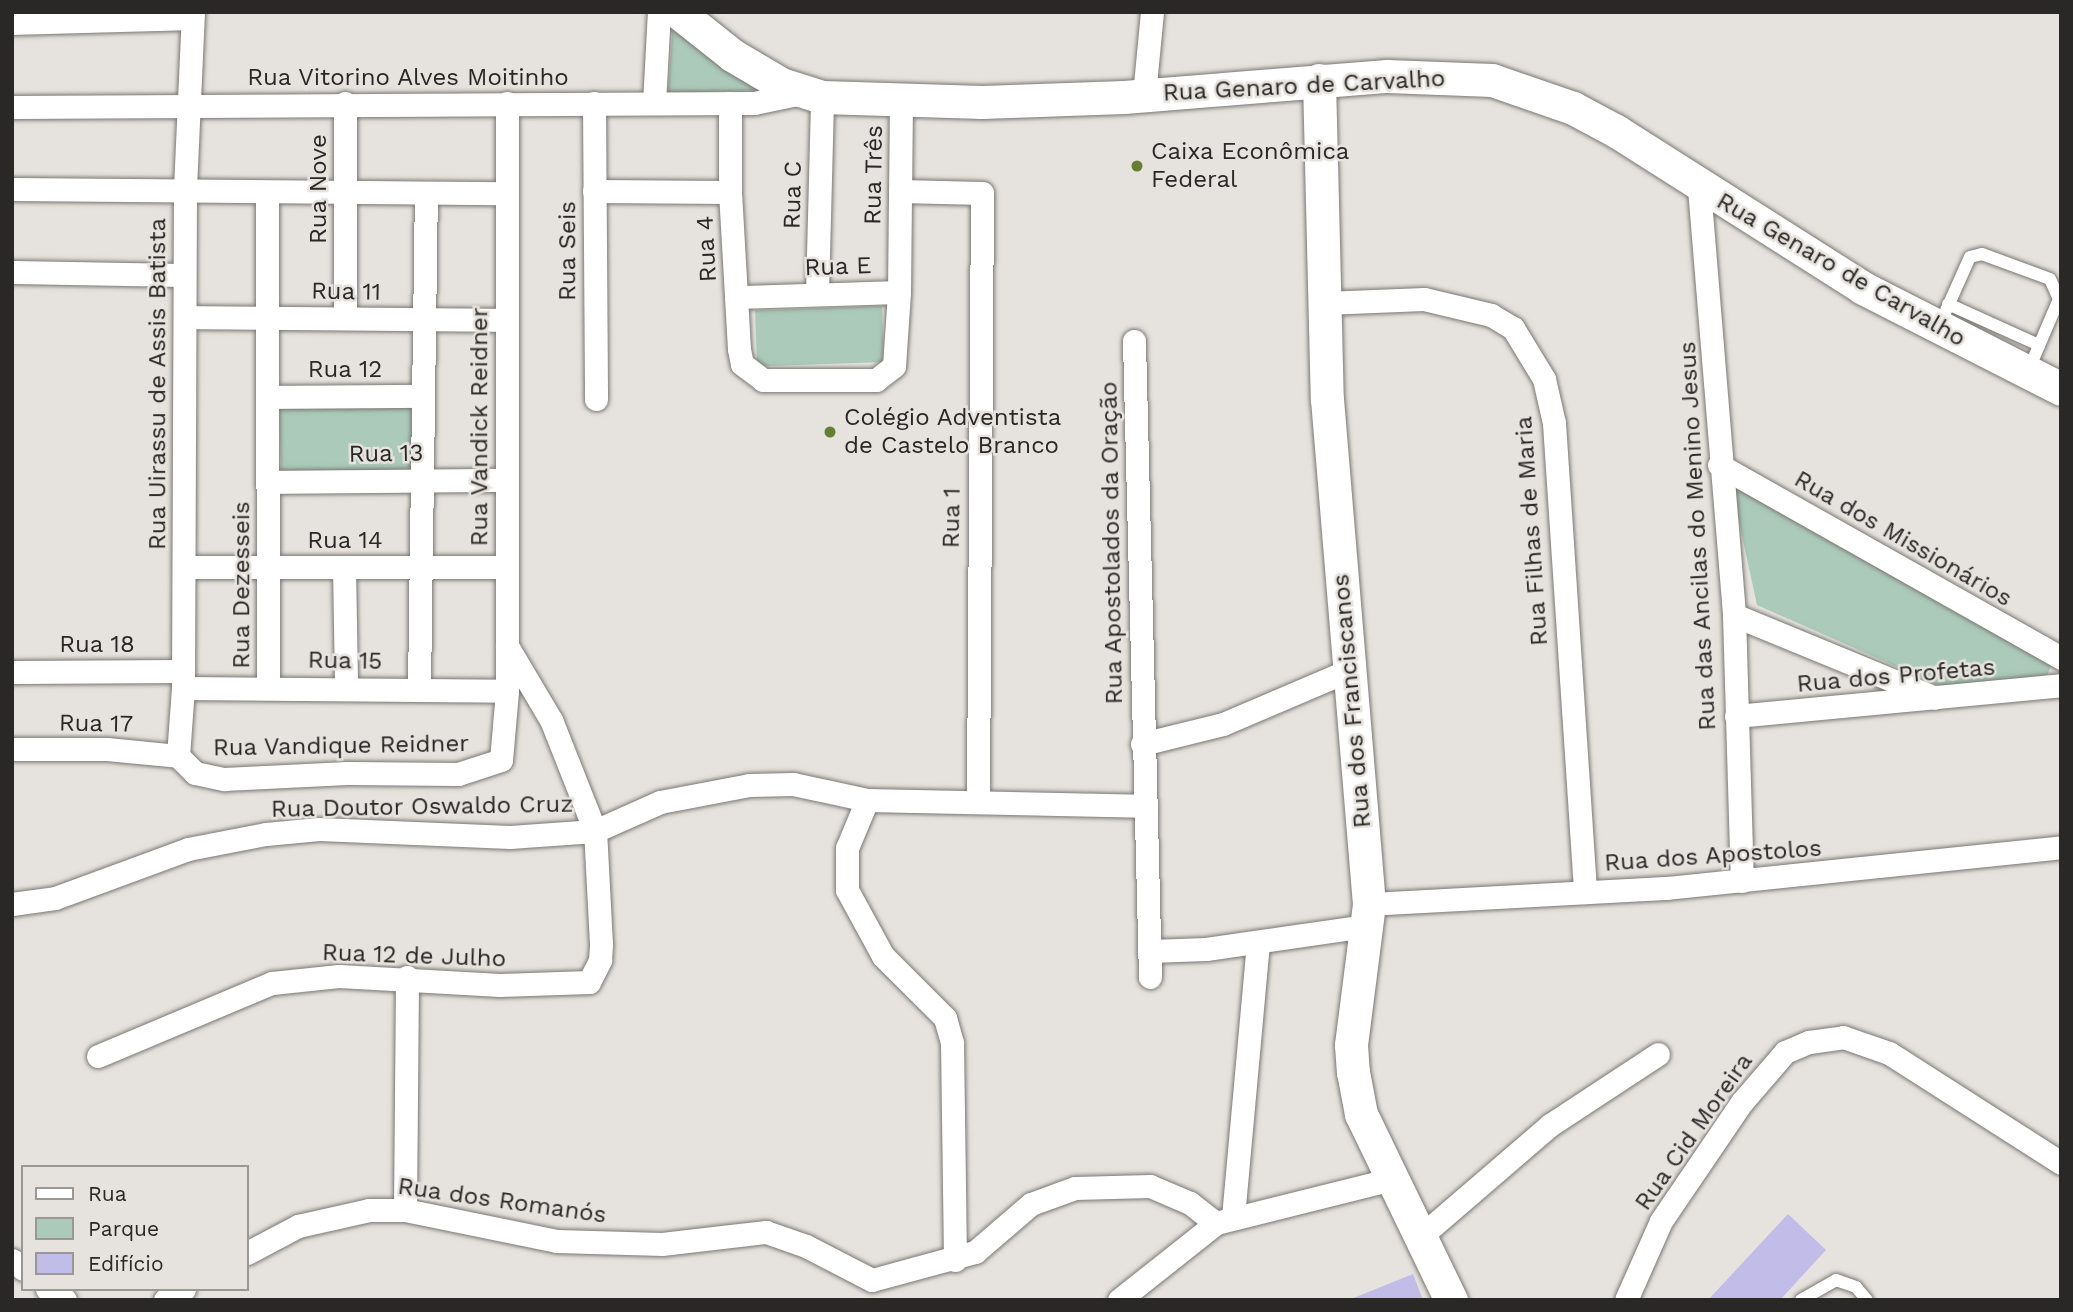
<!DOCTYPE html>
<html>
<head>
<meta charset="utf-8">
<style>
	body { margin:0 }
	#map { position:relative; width:2073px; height:1312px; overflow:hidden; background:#e6e3de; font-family:"Work Sans",sans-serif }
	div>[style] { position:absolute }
	.green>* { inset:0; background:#abcaba; transform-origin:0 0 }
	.building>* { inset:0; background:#c1bce8 }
	.roads { filter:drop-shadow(0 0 2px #7a7773) drop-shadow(0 0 2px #7a7773) }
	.lane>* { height:12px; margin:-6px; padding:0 6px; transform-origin:6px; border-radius:6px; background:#fff }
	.street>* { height:23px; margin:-11.5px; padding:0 11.5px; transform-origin:11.5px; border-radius:11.5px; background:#fff }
	.secondary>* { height:33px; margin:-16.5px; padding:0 16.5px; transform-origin:16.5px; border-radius:16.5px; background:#fff }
	.dots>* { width:19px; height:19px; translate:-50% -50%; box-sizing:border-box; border:4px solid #e6e3de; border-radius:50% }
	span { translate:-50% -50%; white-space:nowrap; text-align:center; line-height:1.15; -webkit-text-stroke:5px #e6e3de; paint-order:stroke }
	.street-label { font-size:24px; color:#292826 }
	.poi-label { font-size:24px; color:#292826 }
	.left { translate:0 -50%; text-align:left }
	.frame { position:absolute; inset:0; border:14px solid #292826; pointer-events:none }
	.legend { position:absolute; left:21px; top:1165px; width:228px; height:126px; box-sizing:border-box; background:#e6e3de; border:2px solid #9a9894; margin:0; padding:9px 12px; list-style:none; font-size:21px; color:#292826 }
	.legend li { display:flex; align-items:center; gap:14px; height:35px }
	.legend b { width:35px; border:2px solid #9a9894 }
</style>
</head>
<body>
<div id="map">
	<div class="green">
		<i style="clip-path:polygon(673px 23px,759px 90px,668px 93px)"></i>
		<i style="left:882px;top:306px;width:56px;height:127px;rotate:88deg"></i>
		<i style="left:414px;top:404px;width:67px;height:135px;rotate:88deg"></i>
		<i style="clip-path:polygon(1739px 489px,2052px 663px,2047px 676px,1947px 689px,1757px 605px,1733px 494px)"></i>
	</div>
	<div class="building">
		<i style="clip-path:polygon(1788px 1214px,1826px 1250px,1780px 1300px,1708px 1300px)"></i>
		<i style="clip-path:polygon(1413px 1274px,1423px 1300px,1351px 1300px,1351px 1299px)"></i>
	</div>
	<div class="roads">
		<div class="lane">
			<i style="left:1948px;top:304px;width:100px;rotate:24.3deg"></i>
			<i style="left:1940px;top:324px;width:73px;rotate:-65.9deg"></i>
			<i style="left:1970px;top:257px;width:12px;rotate:-14deg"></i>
			<i style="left:1982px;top:254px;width:72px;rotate:20.2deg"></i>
			<i style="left:2050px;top:279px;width:22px;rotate:66deg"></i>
			<i style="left:2059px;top:299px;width:76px;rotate:113.2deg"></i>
			<i style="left:1801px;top:1300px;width:40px;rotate:-29.7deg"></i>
			<i style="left:1836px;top:1280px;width:21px;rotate:19deg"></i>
			<i style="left:1856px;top:1287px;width:17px;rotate:50deg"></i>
		</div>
		<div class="street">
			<i style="left:12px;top:23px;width:180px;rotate:-1.6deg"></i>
			<i style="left:1144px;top:95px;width:83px;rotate:-84.5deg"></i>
			<i style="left:594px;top:103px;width:296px;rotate:89.6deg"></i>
			<i style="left:654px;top:103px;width:91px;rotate:-86.9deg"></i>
			<i style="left:730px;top:103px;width:89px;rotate:90deg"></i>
			<i style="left:730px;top:192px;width:105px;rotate:86.7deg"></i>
			<i style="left:736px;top:297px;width:52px;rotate:86.7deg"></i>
			<i style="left:739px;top:349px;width:15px;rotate:79deg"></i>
			<i style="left:742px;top:364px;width:26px;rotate:37deg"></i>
			<i style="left:763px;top:380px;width:113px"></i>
			<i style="left:876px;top:380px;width:23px;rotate:-38deg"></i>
			<i style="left:894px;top:366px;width:74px;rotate:-86.1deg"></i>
			<i style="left:899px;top:292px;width:163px;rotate:178.2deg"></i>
			<i style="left:12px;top:107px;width:742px;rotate:-0.31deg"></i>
			<i style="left:754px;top:103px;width:49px;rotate:-11.8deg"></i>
			<i style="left:1699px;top:188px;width:428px;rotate:85.3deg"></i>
			<i style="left:1734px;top:615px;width:266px;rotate:88.3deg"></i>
			<i style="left:12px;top:189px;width:494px;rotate:0.5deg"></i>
			<i style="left:594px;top:191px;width:136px;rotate:0.4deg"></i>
			<i style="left:900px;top:191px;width:82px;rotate:1.4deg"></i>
			<i style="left:982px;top:193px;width:608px;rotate:90.38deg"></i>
			<i style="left:267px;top:194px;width:493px;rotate:89.9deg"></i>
			<i style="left:12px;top:272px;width:172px;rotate:1deg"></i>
			<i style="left:899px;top:292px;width:190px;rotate:-89.4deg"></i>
			<i style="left:817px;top:293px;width:196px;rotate:-88.5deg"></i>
			<i style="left:1324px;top:303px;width:100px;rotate:-2.3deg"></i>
			<i style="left:1424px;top:299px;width:69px;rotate:13.4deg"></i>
			<i style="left:1491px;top:315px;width:26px;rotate:31deg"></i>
			<i style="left:1513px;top:328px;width:60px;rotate:58.7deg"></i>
			<i style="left:1544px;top:379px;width:45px;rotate:77.2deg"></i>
			<i style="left:1554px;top:423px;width:470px;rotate:86.2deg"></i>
			<i style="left:185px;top:317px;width:322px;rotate:0.5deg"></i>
			<i style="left:345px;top:317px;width:214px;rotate:-90deg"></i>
			<i style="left:1134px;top:341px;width:636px;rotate:88.56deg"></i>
			<i style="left:270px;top:397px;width:151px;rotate:-0.4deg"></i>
			<i style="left:1719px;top:465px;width:393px;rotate:29.4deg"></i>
			<i style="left:269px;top:482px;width:235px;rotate:-0.5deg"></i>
			<i style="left:184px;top:567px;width:323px"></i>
			<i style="left:344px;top:567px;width:120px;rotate:89deg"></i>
			<i style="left:1734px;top:615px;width:217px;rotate:22.4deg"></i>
			<i style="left:12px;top:672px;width:171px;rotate:-0.3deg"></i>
			<i style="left:183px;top:688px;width:324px;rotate:0.5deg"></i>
			<i style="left:419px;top:688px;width:494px;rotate:-89.2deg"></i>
			<i style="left:1736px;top:716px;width:326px;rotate:-5.4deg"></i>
			<i style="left:1142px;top:744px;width:83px;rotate:-13.9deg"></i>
			<i style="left:1223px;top:724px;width:135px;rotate:-23.1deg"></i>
			<i style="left:12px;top:749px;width:95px"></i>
			<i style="left:107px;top:749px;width:71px;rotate:5.6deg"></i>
			<i style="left:178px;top:756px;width:24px;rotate:45deg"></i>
			<i style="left:195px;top:773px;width:30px;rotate:12deg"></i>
			<i style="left:224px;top:779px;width:123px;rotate:-2.8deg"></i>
			<i style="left:347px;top:773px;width:111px;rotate:0.5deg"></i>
			<i style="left:458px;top:774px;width:45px;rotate:-18deg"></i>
			<i style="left:501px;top:760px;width:69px;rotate:-85deg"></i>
			<i style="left:507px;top:691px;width:588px;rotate:-90deg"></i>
			<i style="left:178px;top:756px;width:68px;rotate:-85.8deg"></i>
			<i style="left:183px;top:688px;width:500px;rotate:-89.77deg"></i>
			<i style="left:185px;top:188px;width:176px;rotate:-87.4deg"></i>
			<i style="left:867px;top:800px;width:52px;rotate:112.6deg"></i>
			<i style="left:847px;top:848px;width:42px;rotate:90deg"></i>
			<i style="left:847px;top:890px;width:75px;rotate:61.4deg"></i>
			<i style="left:883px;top:956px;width:88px;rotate:45deg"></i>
			<i style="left:945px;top:1018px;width:26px;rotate:74deg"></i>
			<i style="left:952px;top:1043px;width:217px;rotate:89.2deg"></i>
			<i style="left:12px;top:904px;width:43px;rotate:-7.9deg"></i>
			<i style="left:55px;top:898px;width:142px;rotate:-20.2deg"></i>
			<i style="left:188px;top:849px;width:79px;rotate:-10.9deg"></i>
			<i style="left:266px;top:834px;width:53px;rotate:-5.4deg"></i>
			<i style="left:319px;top:829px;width:191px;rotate:2.4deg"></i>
			<i style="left:510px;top:837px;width:85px;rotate:-4deg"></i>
			<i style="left:595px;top:831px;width:71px;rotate:-24deg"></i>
			<i style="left:660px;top:802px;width:91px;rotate:-10.8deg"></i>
			<i style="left:749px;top:785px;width:44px;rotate:-1.3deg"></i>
			<i style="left:793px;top:784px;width:76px;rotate:12.2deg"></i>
			<i style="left:867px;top:800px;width:275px;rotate:1.2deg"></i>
			<i style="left:1369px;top:904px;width:298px;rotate:-3.1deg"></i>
			<i style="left:1667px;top:888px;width:396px;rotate:-5.9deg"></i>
			<i style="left:1151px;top:951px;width:55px;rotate:-2.1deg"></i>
			<i style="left:1206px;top:949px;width:162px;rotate:-8.2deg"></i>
			<i style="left:98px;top:1056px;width:189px;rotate:-22.8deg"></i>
			<i style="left:272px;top:983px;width:67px;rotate:-6deg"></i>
			<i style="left:339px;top:976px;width:161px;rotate:3.2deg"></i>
			<i style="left:500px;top:985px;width:89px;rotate:-1.9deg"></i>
			<i style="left:589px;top:982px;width:25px;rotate:-63deg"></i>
			<i style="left:600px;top:960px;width:16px;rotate:-86deg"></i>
			<i style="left:601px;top:944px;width:113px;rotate:-93deg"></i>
			<i style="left:595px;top:831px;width:119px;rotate:-111.6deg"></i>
			<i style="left:551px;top:720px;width:86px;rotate:-120.7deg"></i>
			<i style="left:405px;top:1210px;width:233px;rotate:-89.5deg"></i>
			<i style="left:1233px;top:1217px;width:275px;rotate:-84.8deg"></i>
			<i style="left:1421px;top:1236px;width:170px;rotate:-40.7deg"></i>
			<i style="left:1550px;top:1125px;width:129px;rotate:-33.3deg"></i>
			<i style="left:247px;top:1253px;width:58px;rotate:-27.9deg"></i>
			<i style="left:298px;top:1226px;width:73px;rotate:-12.7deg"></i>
			<i style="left:369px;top:1210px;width:36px"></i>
			<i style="left:405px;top:1210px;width:155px;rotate:11.5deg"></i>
			<i style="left:557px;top:1241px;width:105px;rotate:1.6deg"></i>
			<i style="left:662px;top:1244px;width:105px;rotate:-6.6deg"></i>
			<i style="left:766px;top:1232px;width:42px;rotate:19.3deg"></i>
			<i style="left:806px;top:1246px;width:74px;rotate:27.3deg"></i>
			<i style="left:12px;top:1260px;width:14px;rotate:39deg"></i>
			<i style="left:872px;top:1280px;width:107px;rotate:-15.2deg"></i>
			<i style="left:975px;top:1252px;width:74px;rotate:-40.6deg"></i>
			<i style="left:1031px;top:1204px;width:47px;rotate:-20deg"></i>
			<i style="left:1075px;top:1188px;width:75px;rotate:-1.5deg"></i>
			<i style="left:1150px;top:1186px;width:43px;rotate:23deg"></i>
			<i style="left:1190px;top:1203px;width:33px;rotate:38deg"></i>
			<i style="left:47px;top:1289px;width:21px;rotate:31deg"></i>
			<i style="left:165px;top:1300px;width:22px;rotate:-30deg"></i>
			<i style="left:1119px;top:1300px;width:124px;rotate:-38.4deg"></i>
			<i style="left:1216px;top:1223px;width:181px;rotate:-14deg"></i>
			<i style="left:1626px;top:1300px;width:86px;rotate:-66.1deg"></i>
			<i style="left:1661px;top:1221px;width:144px;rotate:-55.8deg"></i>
			<i style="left:1742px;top:1102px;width:66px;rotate:-49.3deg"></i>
			<i style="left:1785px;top:1052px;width:26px;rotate:-23deg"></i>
			<i style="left:1809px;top:1042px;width:34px;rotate:-8deg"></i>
			<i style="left:1843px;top:1037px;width:49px;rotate:19.2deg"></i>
			<i style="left:1889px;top:1053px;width:204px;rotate:32.6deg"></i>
		</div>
		<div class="secondary">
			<i style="left:678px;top:12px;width:69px;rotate:38.5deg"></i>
			<i style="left:732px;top:55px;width:57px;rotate:30.6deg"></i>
			<i style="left:781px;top:84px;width:43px;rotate:17.6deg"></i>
			<i style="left:822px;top:97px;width:160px;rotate:1.8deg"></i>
			<i style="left:982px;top:102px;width:142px;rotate:-2deg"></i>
			<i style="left:1124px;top:97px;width:264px;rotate:-4.6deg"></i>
			<i style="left:1387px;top:76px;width:105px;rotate:2.2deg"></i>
			<i style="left:1492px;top:80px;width:86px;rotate:19.1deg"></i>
			<i style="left:1573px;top:108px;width:49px;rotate:28.1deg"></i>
			<i style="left:1616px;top:131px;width:293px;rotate:32.4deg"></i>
			<i style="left:1863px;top:288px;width:222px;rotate:27deg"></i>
			<i style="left:1319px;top:80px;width:319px;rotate:88.6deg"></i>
			<i style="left:1327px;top:399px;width:507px;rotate:85.25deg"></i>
			<i style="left:1369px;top:904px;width:142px;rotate:97.3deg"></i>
			<i style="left:1351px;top:1045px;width:27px;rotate:86deg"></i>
			<i style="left:1353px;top:1072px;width:43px;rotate:79.2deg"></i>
			<i style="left:1361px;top:1114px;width:207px;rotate:64.2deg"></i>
		</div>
	</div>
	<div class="dots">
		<i style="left:1137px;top:166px;background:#657f32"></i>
		<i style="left:830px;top:432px;background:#657f32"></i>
	</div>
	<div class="street-label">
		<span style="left:408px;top:78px">Rua Vitorino Alves Moitinho</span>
		<span style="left:1304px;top:86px;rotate:-3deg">Rua Genaro de Carvalho</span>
		<span style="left:874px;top:175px;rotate:-89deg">Rua Três</span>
		<span style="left:319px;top:189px;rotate:-90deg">Rua Nove</span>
		<span style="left:793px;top:195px;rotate:-89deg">Rua C</span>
		<span style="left:707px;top:249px;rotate:-93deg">Rua 4</span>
		<span style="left:568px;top:251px;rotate:-90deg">Rua Seis</span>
		<span style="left:838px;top:267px;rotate:-2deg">Rua E</span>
		<span style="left:1841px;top:270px;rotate:30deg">Rua Genaro de Carvalho</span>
		<span style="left:346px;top:292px;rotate:1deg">Rua 11</span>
		<span style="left:345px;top:370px">Rua 12</span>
		<span style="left:158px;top:384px;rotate:-90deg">Rua Uirassu de Assis Batista</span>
		<span style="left:480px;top:427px;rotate:-90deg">Rua Vandick Reidner</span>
		<span style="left:386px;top:454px;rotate:-1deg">Rua 13</span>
		<span style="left:952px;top:518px;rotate:-89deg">Rua 1</span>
		<span style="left:1532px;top:531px;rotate:-94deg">Rua Filhas de Maria</span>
		<span style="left:1698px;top:536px;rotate:-93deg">Rua das Ancilas do Menino Jesus</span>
		<span style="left:1903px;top:539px;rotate:30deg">Rua dos Missionários</span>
		<span style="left:345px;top:541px">Rua 14</span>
		<span style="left:1112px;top:543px;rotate:-91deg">Rua Apostolados da Oração</span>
		<span style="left:242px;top:585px;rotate:-90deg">Rua Dezesseis</span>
		<span style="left:97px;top:645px">Rua 18</span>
		<span style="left:345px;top:661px;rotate:1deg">Rua 15</span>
		<span style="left:1896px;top:676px;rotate:-5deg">Rua dos Profetas</span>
		<span style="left:1352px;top:701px;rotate:-95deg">Rua dos Franciscanos</span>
		<span style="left:96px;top:724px;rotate:1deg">Rua 17</span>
		<span style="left:341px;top:746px;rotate:-1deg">Rua Vandique Reidner</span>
		<span style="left:422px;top:807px;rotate:-1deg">Rua Doutor Oswaldo Cruz</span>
		<span style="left:1713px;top:856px;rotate:-4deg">Rua dos Apostolos</span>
		<span style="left:414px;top:956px;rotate:2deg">Rua 12 de Julho</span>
		<span style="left:1694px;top:1132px;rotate:-55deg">Rua Cid Moreira</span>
		<span style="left:502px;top:1201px;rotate:8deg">Rua dos Romanós</span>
	</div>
	<div class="poi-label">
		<span class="left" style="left:1151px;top:166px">Caixa Econômica<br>Federal</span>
		<span class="left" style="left:844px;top:432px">Colégio Adventista<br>de Castelo Branco</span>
	</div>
	<div class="frame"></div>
	<ul class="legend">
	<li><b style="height:9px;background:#fff"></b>Rua</li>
	<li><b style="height:19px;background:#abcaba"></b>Parque</li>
	<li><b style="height:19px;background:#c1bce8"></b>Edifício</li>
	</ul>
</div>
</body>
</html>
